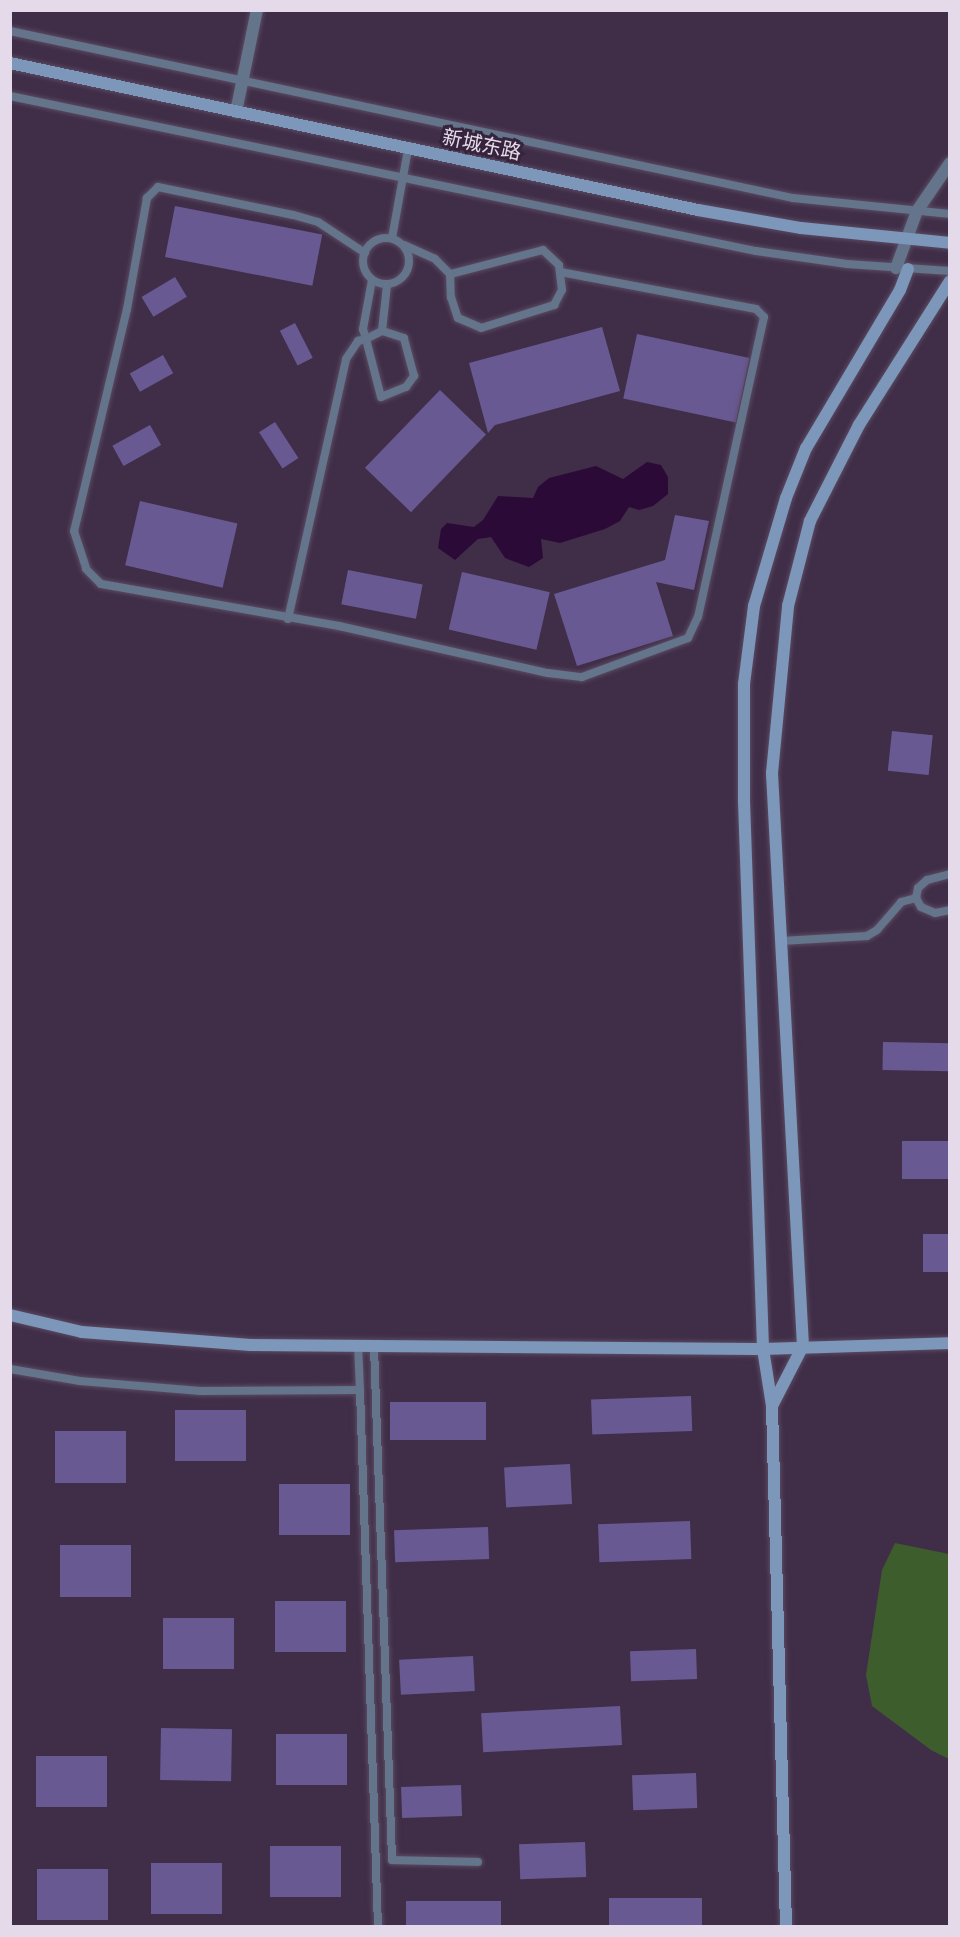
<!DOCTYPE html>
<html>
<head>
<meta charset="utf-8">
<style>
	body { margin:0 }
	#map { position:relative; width:960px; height:1937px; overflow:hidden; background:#402e48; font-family:"Noto Serif","Noto Sans SC",serif }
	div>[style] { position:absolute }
	.green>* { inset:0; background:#3d5d2c }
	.water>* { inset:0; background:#2c0a38 }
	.building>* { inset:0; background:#695992; transform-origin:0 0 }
	.roads { filter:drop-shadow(0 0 2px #5a4a62) drop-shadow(0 0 2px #5a4a62) }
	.lane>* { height:8px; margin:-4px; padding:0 4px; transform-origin:4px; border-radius:4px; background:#63748b }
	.lane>.ring { margin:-4px; padding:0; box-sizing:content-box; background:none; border:8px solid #63748b; border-radius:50% }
	.street>* { height:12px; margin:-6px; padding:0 6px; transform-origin:6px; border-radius:6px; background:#63748b }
	.secondary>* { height:12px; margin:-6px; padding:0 6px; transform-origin:6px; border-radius:6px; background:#7c97ba }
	span { translate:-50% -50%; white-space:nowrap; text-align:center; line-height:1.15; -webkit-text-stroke:6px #36243d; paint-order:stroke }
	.street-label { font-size:20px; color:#e5daea }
	.frame { position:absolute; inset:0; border:12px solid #e5daea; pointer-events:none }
</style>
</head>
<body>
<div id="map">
	<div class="green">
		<i style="clip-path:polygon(895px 1543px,949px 1554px,949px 1759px,931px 1750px,872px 1706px,866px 1675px,882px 1570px)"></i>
	</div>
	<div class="water">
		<i style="clip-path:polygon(647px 462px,661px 465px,668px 477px,668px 494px,653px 506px,639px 510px,629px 507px,620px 521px,605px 529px,560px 543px,541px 539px,543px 558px,529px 567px,505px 558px,491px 537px,478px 539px,455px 560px,438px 548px,441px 529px,447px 523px,474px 527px,483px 520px,498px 496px,533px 498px,538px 487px,549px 478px,596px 466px,623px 479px)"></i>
	</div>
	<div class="building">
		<i style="left:175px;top:206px;width:150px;height:52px;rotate:11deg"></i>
		<i style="left:175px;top:277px;width:23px;height:39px;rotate:59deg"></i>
		<i style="left:295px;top:323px;width:39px;height:17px;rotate:63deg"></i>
		<i style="clip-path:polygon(602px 327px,620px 391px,495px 425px,488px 433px,469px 363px)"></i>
		<i style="left:637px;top:334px;width:115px;height:66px;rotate:12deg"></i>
		<i style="left:163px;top:355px;width:21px;height:38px;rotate:61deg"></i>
		<i style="left:440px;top:390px;width:64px;height:108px;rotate:44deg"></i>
		<i style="left:275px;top:422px;width:43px;height:19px;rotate:57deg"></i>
		<i style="left:150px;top:425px;width:23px;height:43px;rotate:61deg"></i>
		<i style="left:140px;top:501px;width:100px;height:66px;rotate:13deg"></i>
		<i style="clip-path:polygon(675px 515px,709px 521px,694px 590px,656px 582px,673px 636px,577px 666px,554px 594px,665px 560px)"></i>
		<i style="left:348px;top:570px;width:76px;height:35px;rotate:11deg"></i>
		<i style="left:462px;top:572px;width:90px;height:59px;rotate:13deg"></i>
		<i style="left:892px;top:731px;width:41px;height:40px;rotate:6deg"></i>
		<i style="left:883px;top:1042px;width:67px;height:28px;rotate:1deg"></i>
		<i style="left:950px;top:1141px;width:38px;height:48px;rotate:90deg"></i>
		<i style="left:923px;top:1234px;width:27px;height:38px"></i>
		<i style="left:691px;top:1396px;width:35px;height:100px;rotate:88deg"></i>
		<i style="left:486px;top:1402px;width:38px;height:96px;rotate:90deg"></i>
		<i style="left:175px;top:1410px;width:71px;height:51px"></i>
		<i style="left:55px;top:1431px;width:71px;height:52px"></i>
		<i style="left:570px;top:1464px;width:40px;height:66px;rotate:87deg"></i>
		<i style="left:279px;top:1484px;width:71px;height:51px"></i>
		<i style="left:690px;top:1521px;width:38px;height:92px;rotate:88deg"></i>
		<i style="left:488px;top:1527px;width:32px;height:94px;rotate:88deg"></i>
		<i style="left:60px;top:1545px;width:71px;height:52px"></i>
		<i style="left:275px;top:1601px;width:71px;height:51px"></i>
		<i style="left:163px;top:1618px;width:71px;height:51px"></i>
		<i style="left:696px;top:1649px;width:30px;height:66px;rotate:88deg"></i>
		<i style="left:473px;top:1656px;width:35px;height:74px;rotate:87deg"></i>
		<i style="left:620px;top:1706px;width:39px;height:139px;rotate:87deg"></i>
		<i style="left:161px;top:1728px;width:71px;height:52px;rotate:1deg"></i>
		<i style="left:276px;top:1734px;width:71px;height:51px"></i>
		<i style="left:36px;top:1756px;width:71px;height:51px"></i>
		<i style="left:696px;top:1773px;width:35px;height:64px;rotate:88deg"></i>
		<i style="left:461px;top:1785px;width:31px;height:60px;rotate:88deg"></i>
		<i style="left:585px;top:1842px;width:35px;height:66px;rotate:88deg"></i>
		<i style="left:270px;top:1846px;width:71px;height:51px"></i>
		<i style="left:151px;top:1863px;width:71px;height:51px"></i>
		<i style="left:37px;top:1869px;width:71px;height:51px"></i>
		<i style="left:702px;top:1898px;width:28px;height:93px;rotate:90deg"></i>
		<i style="left:406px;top:1901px;width:95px;height:25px"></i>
	</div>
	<div class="roads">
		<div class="lane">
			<i style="left:10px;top:31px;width:801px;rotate:12.04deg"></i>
			<i style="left:793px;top:198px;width:158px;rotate:5.8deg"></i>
			<i style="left:10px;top:96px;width:762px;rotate:11.74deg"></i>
			<i style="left:756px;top:251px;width:92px;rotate:8.1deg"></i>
			<i style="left:847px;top:264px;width:103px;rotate:3.9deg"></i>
			<i class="ring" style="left:363px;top:238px;width:38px;height:38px"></i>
			<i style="left:392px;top:238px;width:90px;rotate:-79.8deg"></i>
			<i style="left:404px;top:245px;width:34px;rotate:24deg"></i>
			<i style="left:435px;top:259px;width:21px;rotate:45deg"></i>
			<i style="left:450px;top:274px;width:23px;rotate:88deg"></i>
			<i style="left:451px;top:297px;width:22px;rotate:72deg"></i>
			<i style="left:458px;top:318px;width:25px;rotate:23deg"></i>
			<i style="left:481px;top:328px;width:77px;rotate:-17.5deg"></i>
			<i style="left:554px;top:305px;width:17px;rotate:-62deg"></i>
			<i style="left:562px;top:290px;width:25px;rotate:-97deg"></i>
			<i style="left:559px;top:265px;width:22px;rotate:-137deg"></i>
			<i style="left:543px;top:250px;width:96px;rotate:165.5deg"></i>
			<i style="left:365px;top:253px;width:56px;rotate:-146.6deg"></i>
			<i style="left:318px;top:222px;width:26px;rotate:-164deg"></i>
			<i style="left:293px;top:215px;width:138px;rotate:-168.3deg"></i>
			<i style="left:158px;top:187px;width:16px;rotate:135deg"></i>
			<i style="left:147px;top:198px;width:113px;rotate:100.2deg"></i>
			<i style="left:127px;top:309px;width:228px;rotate:103.4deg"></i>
			<i style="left:74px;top:531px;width:40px;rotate:72deg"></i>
			<i style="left:86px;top:569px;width:21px;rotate:45deg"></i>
			<i style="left:101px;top:584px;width:242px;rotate:10deg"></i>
			<i style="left:339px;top:626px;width:214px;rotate:12.7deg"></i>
			<i style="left:548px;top:673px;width:34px;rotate:7deg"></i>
			<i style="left:582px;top:677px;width:113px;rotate:-20.2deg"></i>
			<i style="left:688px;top:638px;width:23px;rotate:-65deg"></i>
			<i style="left:698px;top:617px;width:307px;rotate:-77.6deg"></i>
			<i style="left:764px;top:317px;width:11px;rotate:-135deg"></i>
			<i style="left:756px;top:309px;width:199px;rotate:-169.3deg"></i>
			<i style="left:372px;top:280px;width:50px;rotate:100.4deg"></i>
			<i style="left:363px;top:329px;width:10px;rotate:73deg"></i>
			<i style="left:366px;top:339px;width:18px;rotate:-27deg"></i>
			<i style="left:382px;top:331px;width:46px;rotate:-83.8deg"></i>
			<i style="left:288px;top:619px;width:266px;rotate:-77.4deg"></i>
			<i style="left:346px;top:359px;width:22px;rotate:-56deg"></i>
			<i style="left:358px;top:341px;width:8px;rotate:-14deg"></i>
			<i style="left:366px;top:339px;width:60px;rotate:75.5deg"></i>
			<i style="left:381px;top:397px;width:27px;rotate:-22deg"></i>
			<i style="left:406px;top:387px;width:14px;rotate:-54deg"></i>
			<i style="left:414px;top:376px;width:39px;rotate:-105deg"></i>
			<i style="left:404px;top:338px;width:23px;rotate:-162deg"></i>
			<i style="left:950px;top:874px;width:24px;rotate:165deg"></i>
			<i style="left:927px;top:880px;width:12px;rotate:138deg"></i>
			<i style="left:918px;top:888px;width:10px;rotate:101deg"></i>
			<i style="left:916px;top:898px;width:10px;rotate:61deg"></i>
			<i style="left:921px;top:907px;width:15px;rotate:23deg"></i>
			<i style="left:935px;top:913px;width:15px;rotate:-11deg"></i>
			<i style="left:781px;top:941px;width:86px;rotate:-3.3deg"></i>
			<i style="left:867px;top:936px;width:12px;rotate:-31deg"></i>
			<i style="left:877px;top:930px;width:37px;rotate:-49deg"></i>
			<i style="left:901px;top:902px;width:16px;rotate:-15deg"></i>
			<i style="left:374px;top:1346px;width:514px;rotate:87.99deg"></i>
			<i style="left:392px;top:1860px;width:86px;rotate:1.3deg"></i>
			<i style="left:10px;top:1369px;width:71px;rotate:9.7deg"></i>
			<i style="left:80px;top:1381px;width:121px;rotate:4.7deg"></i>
			<i style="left:201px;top:1391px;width:159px;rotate:-0.4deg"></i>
			<i style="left:360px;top:1390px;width:45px;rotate:-92.5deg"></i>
			<i style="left:360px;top:1390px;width:536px;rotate:88.08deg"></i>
		</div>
		<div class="street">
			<i style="left:236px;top:112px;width:104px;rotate:-78.4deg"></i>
			<i style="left:896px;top:268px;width:61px;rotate:-69.8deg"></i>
			<i style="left:917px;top:211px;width:58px;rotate:-55.5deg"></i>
		</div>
		<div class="secondary">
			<i style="left:10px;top:63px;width:704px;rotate:12.06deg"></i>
			<i style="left:698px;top:210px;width:105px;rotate:9.9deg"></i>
			<i style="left:801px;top:228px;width:150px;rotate:5.7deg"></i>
			<i style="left:908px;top:269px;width:22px;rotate:111deg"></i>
			<i style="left:900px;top:290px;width:184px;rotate:120.7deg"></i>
			<i style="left:806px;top:448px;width:54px;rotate:111.8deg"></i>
			<i style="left:786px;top:498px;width:113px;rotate:106.5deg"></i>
			<i style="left:754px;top:606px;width:79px;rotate:97.3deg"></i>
			<i style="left:744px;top:684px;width:117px;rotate:90deg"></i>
			<i style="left:744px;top:801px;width:548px;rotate:88.01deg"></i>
			<i style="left:763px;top:1349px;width:58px;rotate:81deg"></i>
			<i style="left:772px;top:1406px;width:68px;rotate:-62.7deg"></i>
			<i style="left:803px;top:1346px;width:574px;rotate:-93.1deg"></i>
			<i style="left:772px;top:773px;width:168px;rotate:-84.5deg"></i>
			<i style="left:788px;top:606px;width:88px;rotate:-75.5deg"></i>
			<i style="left:810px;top:521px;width:108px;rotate:-63deg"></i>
			<i style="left:859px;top:425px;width:170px;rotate:-57.7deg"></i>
			<i style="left:10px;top:1315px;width:74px;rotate:13.3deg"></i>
			<i style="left:82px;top:1332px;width:169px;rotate:4.4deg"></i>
			<i style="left:250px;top:1345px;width:513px;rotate:0.45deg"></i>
			<i style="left:763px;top:1349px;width:187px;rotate:-1.8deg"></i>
			<i style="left:772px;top:1406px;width:520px;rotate:88.46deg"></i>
		</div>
	</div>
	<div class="street-label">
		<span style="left:482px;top:144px;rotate:12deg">新城东路</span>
	</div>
	<div class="frame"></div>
</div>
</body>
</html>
